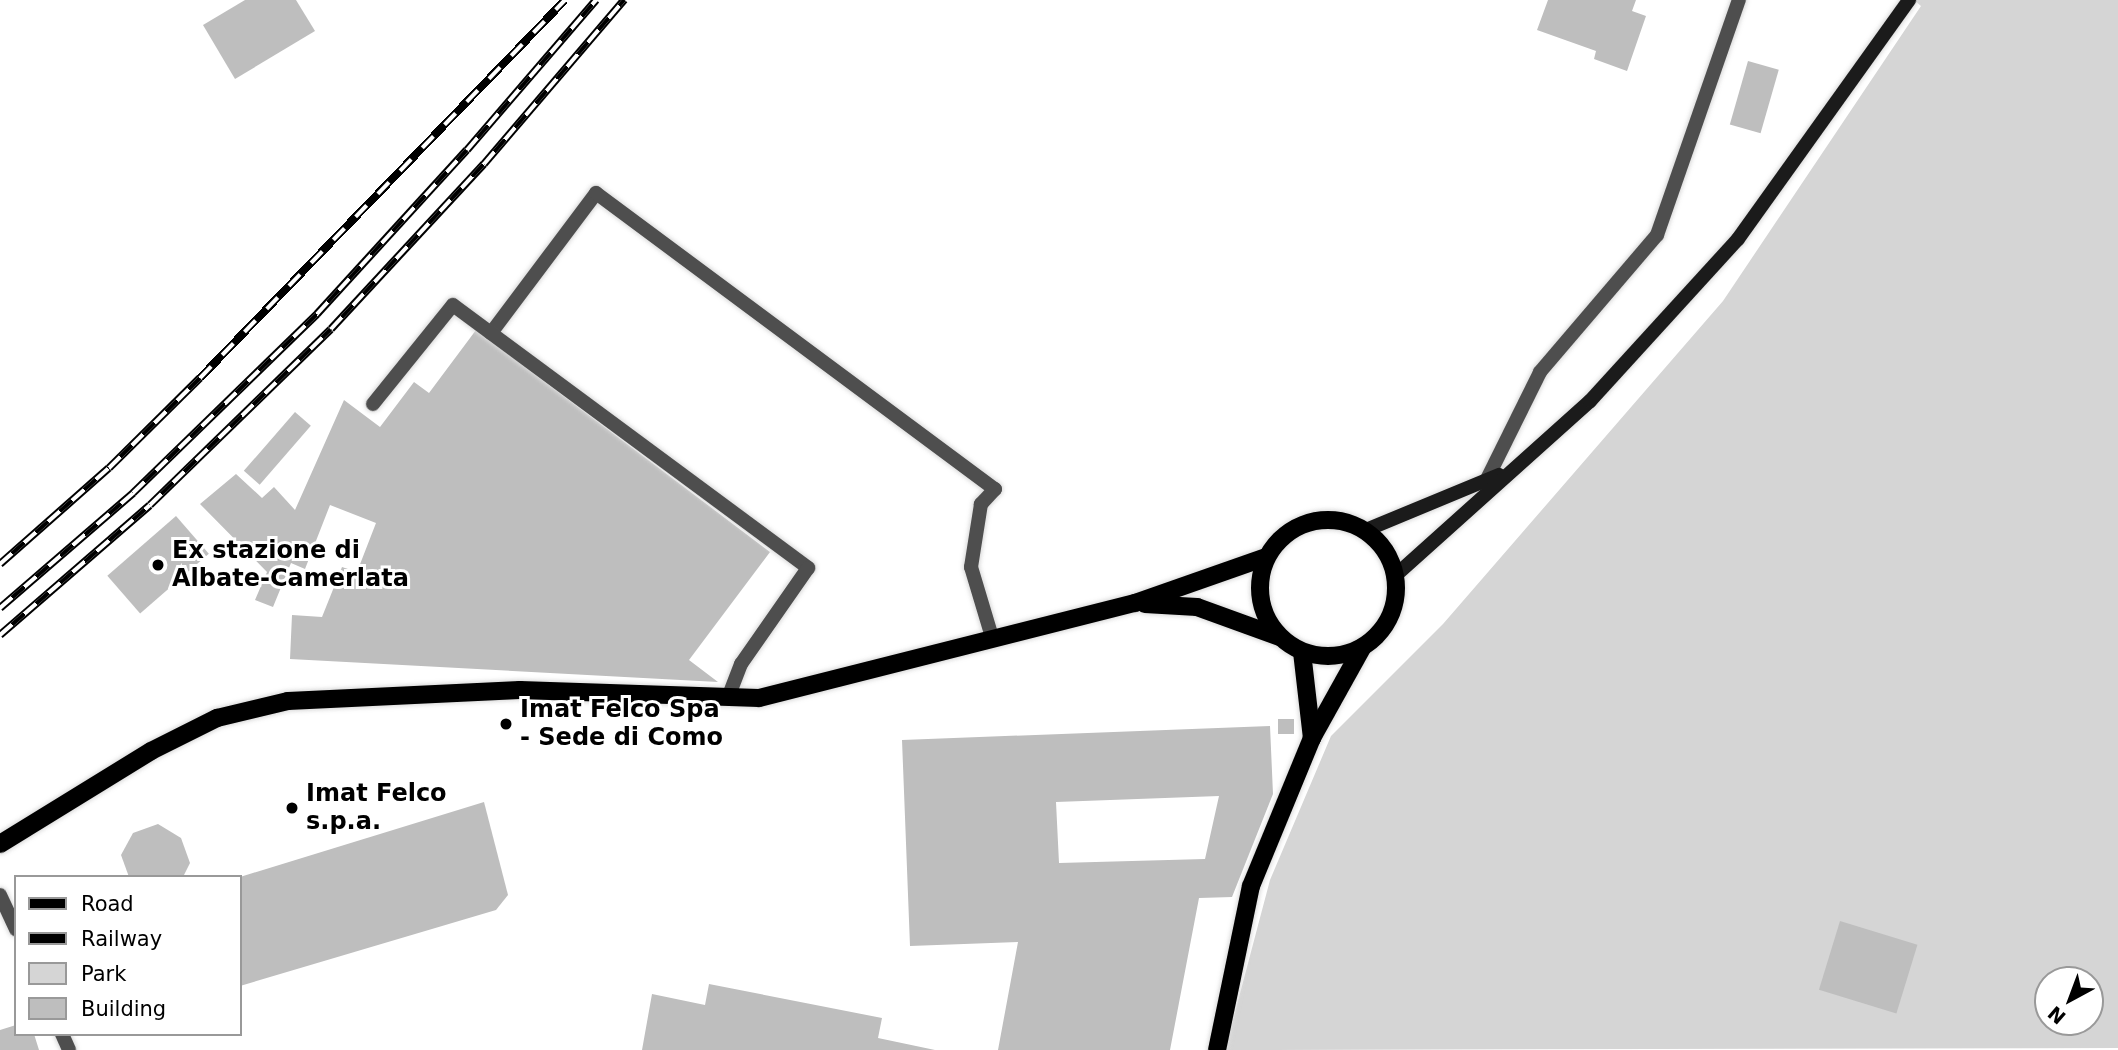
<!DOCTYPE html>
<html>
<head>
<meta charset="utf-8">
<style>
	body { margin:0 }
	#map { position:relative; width:2118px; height:1050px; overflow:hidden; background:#fff; font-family:"DejaVu Sans",sans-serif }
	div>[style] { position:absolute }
	.green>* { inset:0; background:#d5d5d5 }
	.building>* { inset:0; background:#bebebe; transform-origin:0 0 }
	.roads { filter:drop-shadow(0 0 2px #dbdbdb) drop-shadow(0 0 2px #dbdbdb) }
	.lane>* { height:14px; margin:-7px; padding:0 7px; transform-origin:7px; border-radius:7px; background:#4e4e4e }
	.street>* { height:14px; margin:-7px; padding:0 7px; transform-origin:7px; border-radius:7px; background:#4e4e4e }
	.secondary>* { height:14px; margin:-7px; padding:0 7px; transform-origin:7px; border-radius:7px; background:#1b1b1b }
	.primary>* { height:18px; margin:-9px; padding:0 9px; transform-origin:9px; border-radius:9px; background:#000 }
	.primary>.ring { margin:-9px; padding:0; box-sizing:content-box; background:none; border:18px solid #000; border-radius:50% }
	.rail>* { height:8px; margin-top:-4px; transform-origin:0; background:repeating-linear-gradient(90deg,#fff 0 16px,#000 0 32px); box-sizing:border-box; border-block:2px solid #000 }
	.dots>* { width:19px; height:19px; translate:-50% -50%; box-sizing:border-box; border:4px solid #fff; border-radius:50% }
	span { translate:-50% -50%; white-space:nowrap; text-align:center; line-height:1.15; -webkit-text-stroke:6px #fff; paint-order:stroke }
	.poi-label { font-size:24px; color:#000; font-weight:700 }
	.left { translate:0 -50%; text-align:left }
	.legend { position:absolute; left:14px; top:875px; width:228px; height:161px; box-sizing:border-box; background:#fff; border:2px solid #999; margin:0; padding:9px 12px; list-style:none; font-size:21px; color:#000 }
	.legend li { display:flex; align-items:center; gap:14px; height:35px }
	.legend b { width:35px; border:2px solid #999 }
	.north { position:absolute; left:2034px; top:966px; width:70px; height:70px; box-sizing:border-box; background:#fff; border:2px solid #999; border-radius:50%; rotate:221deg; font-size:19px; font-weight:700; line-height:28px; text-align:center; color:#000 }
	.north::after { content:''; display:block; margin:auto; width:24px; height:32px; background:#000; clip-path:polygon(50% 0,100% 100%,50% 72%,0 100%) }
</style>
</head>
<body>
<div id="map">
	<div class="green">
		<i style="clip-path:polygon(evenodd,1914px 0,2118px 0,2118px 1048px,1225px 1050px,1270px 880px,1331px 736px,1443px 624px,1723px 301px,1921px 6px,1914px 0,2048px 980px,2090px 980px,2090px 1022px,2048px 1022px,2048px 980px)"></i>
	</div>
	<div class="building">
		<i style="clip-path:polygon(245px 0,296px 0,315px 31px,235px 79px,203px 25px)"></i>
		<i style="clip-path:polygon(1548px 0,1636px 0,1632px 11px,1646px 16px,1627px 71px,1594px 59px,1596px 51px,1537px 30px)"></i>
		<i style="left:1748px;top:61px;width:32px;height:66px;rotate:16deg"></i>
		<i style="clip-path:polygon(476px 330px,770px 552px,689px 660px,718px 682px,290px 659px,292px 615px,322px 617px,342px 567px,357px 572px,376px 523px,330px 505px,305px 569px,291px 563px,273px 607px,255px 600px,267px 572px,200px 504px,236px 474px,262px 498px,274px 487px,295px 510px,344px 400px,380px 427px,414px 382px,429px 393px)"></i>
		<i style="left:295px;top:412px;width:21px;height:78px;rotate:41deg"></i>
		<i style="left:176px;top:516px;width:50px;height:91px;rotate:49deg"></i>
		<i style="left:1278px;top:719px;width:16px;height:15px"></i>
		<i style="clip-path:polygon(evenodd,1270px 726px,1273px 794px,1232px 897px,1199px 898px,1170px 1050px,998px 1050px,1018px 942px,910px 946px,902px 740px,1270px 726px,1219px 796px,1205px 859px,1059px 863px,1056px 802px,1219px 796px)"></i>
		<i style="clip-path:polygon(484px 802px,508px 895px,496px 910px,240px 986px,240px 877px)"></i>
		<i style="clip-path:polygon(158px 824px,181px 838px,190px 863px,183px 877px,129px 877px,121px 855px,133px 833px)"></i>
		<i style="left:1840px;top:921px;width:81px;height:72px;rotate:17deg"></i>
		<i style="clip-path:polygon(709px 984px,882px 1018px,878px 1038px,935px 1050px,642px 1050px,652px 994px,705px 1005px)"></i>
		<i style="clip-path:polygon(16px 1025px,16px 1034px,34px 1034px,39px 1050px,0 1050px,0 1030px)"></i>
	</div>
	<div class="roads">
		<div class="lane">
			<i style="left:491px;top:333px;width:175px;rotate:-53.1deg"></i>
			<i style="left:596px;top:193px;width:497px;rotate:36.6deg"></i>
			<i style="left:995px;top:489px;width:21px;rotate:133deg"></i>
			<i style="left:981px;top:504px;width:64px;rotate:99deg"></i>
			<i style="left:971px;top:567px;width:73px;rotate:73.3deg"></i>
			<i style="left:373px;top:404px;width:127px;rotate:-51.1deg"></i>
			<i style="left:453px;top:305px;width:442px;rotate:36.5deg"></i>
			<i style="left:808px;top:568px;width:117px;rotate:124.9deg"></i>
			<i style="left:741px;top:664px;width:36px;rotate:111deg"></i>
			<i style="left:1487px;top:479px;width:119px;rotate:-63.6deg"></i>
			<i style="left:1540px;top:372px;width:180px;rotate:-49.5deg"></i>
			<i style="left:1657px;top:235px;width:249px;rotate:-70.8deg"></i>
		</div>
		<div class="street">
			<i style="left:0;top:895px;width:38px;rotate:65deg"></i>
			<i style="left:62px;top:1034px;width:17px;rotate:66deg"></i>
		</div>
		<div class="secondary">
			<i style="left:1366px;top:530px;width:144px;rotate:-22.5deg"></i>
			<i style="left:1396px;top:575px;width:261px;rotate:-41.9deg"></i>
			<i style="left:1590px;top:401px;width:219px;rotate:-47.6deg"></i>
			<i style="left:1738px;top:239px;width:294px;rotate:-54.4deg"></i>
		</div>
		<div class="primary">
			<i class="ring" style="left:1260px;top:520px;width:118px;height:118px"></i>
			<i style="left:1145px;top:604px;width:52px;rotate:3.3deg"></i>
			<i style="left:1197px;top:607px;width:88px;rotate:19.9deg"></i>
			<i style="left:1302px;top:652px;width:87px;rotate:83.4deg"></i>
			<i style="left:0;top:844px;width:177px;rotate:-31.6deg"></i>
			<i style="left:151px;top:751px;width:74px;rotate:-26.6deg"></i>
			<i style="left:217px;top:718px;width:73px;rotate:-13.5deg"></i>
			<i style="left:288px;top:701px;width:232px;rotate:-2.7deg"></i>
			<i style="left:520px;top:690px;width:239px;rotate:1.9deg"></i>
			<i style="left:759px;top:698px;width:388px;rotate:-14.2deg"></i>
			<i style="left:1135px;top:603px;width:139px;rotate:-19.3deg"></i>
			<i style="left:1217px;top:1050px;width:167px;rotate:-78.3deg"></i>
			<i style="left:1251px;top:886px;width:160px;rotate:-67.6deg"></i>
			<i style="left:1312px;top:738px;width:103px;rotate:-60.9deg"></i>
		</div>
	</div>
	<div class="rail">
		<i style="left:0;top:564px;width:145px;rotate:-41.4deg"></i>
		<i style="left:109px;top:468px;width:128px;rotate:-44.7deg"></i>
		<i style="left:200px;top:378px;width:525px;rotate:-46deg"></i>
		<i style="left:0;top:608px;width:176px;rotate:-40.8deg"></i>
		<i style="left:133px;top:493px;width:257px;rotate:-44.2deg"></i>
		<i style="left:317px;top:314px;width:222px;rotate:-47.6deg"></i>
		<i style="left:467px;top:150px;width:198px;rotate:-49.3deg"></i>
		<i style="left:0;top:635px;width:198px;rotate:-40.9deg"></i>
		<i style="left:150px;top:505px;width:252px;rotate:-44.2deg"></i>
		<i style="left:331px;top:329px;width:225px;rotate:-47.2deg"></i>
		<i style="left:484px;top:164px;width:216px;rotate:-49.5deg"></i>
	</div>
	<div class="dots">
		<i style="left:158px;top:565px;background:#000"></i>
		<i style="left:506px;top:724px;background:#000"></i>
		<i style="left:292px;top:808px;background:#000"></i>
	</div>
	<div class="poi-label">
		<span class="left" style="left:172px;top:565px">Ex stazione di<br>Albate-Camerlata</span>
		<span class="left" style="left:520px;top:724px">Imat Felco Spa<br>- Sede di Como</span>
		<span class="left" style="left:306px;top:808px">Imat Felco<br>s.p.a.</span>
	</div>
	<ul class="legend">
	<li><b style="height:9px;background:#000"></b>Road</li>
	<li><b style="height:9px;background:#000"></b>Railway</li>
	<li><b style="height:19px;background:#d5d5d5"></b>Park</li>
	<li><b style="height:19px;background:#bebebe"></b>Building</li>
	</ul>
	<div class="north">N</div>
</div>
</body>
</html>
